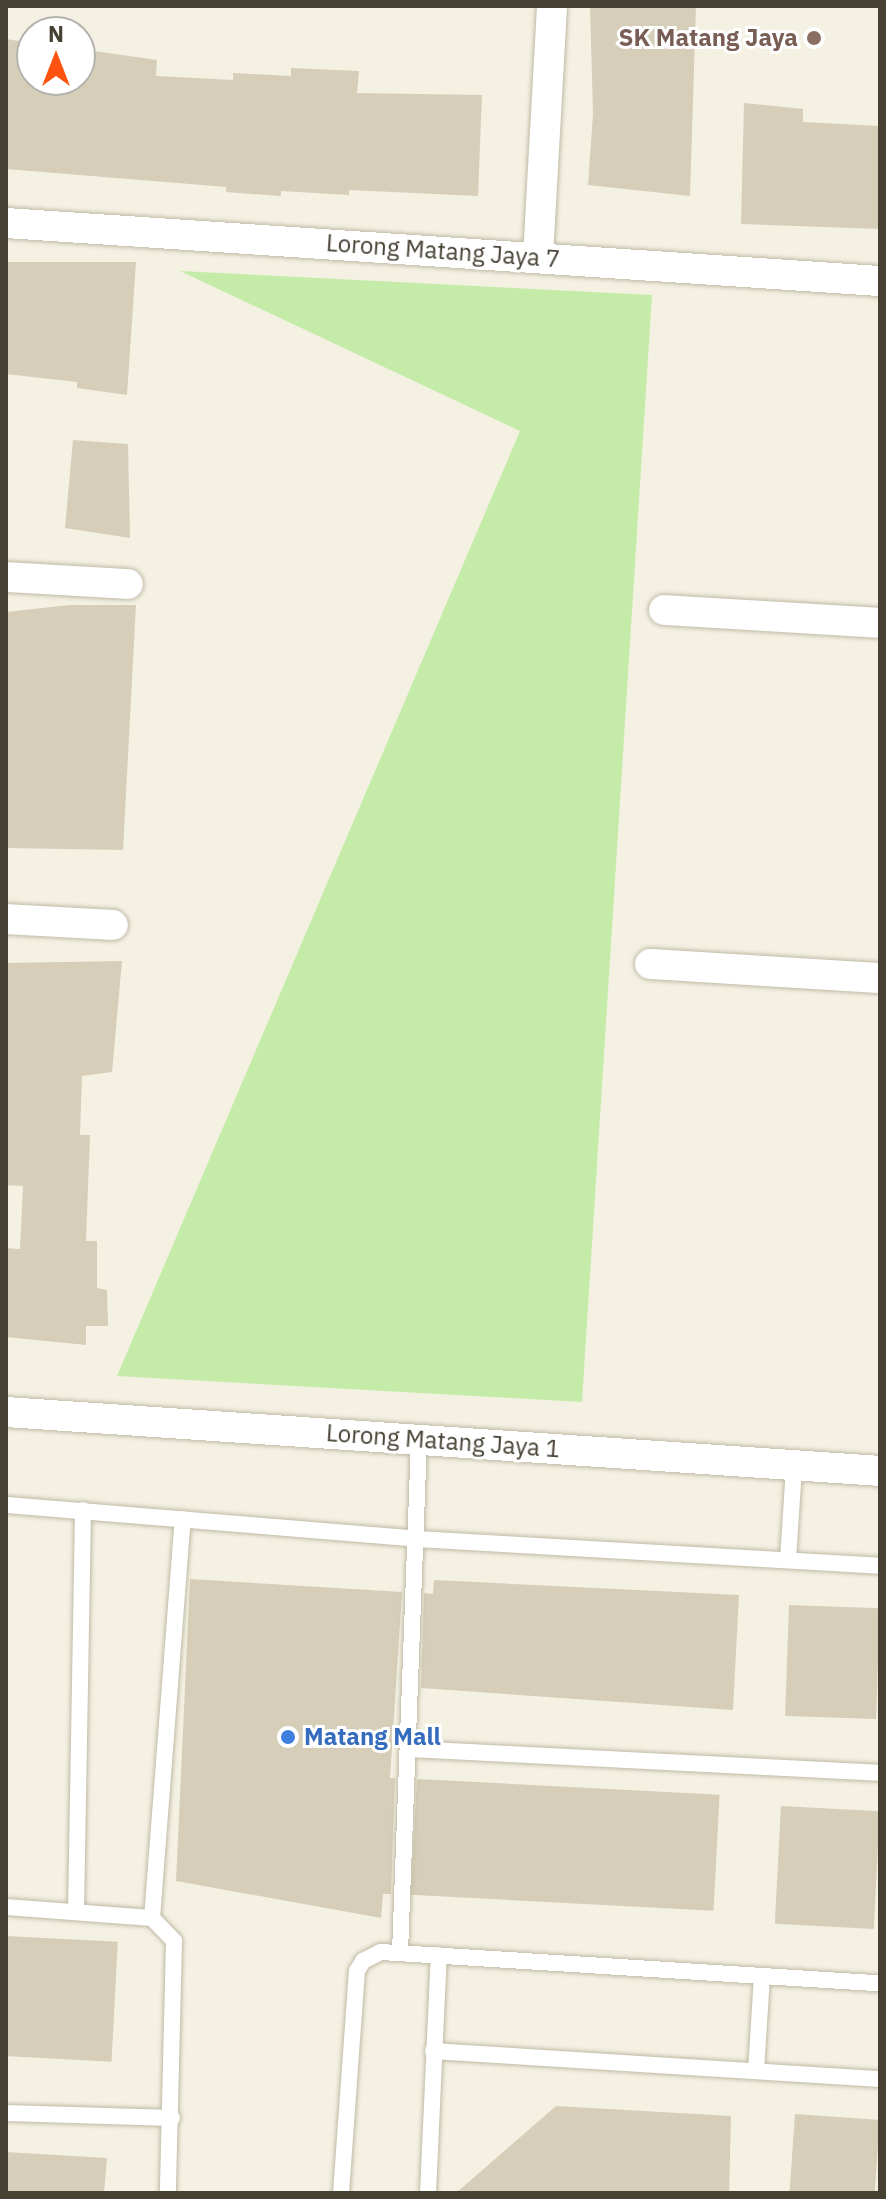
<!DOCTYPE html>
<html>
<head>
<meta charset="utf-8">
<style>
	body { margin:0 }
	#map { position:relative; width:886px; height:2199px; overflow:hidden; background:#f4f1e3; font-family:"IBM Plex Sans",sans-serif }
	div>[style] { position:absolute }
	.green>* { inset:0; background:#c4eca8 }
	.building>* { inset:0; background:#d6ceb8; transform-origin:0 0 }
	.roads { filter:drop-shadow(0 0 2px #c0baa5) drop-shadow(0 0 2px #c0baa5) }
	.service>* { height:16px; margin:-8px; padding:0 8px; transform-origin:8px; border-radius:8px; background:#fff }
	.minor>* { height:30px; margin:-15px; padding:0 15px; transform-origin:15px; border-radius:15px; background:#fff }
	.dots>* { width:22px; height:22px; translate:-50% -50%; box-sizing:border-box; border:4px solid #fff; border-radius:50% }
	span { translate:-50% -50%; white-space:nowrap; text-align:center; line-height:1.15; -webkit-text-stroke:6px #fff; paint-order:stroke }
	.education-label { font-size:24px; color:#785e54; font-weight:700 }
	.right { translate:-100% -50%; text-align:right }
	.street-label { font-size:24px; color:#464133 }
	.shop-label { font-size:24px; color:#366cbe; font-weight:700 }
	.left { translate:0 -50%; text-align:left }
	.frame { position:absolute; inset:0; border:8px solid #464133; pointer-events:none }
	.north { position:absolute; left:16px; top:16px; width:80px; height:80px; box-sizing:border-box; background:#fff; border:2px solid #b5b3ad; border-radius:50%; rotate:0deg; font-size:22px; font-weight:700; line-height:32px; text-align:center; color:#464133 }
	.north::after { content:''; display:block; margin:auto; width:28px; height:36px; background:#ff530f; clip-path:polygon(50% 0,100% 100%,50% 72%,0 100%) }
</style>
</head>
<body>
<div id="map">
	<div class="green">
		<i style="clip-path:polygon(180px 271px,652px 295px,582px 1402px,117px 1376px,520px 431px)"></i>
	</div>
	<div class="building">
		<i style="clip-path:polygon(590px 6px,696px 6px,690px 196px,588px 185px,593px 114px)"></i>
		<i style="clip-path:polygon(6px 39px,32px 43px,32px 80px,80px 80px,80px 49px,157px 60px,156px 76px,233px 80px,233px 73px,291px 76px,291px 68px,359px 71px,357px 93px,482px 95px,478px 196px,349px 190px,349px 195px,281px 191px,281px 196px,226px 192px,226px 187px,6px 169px)"></i>
		<i style="clip-path:polygon(744px 103px,803px 109px,803px 122px,880px 126px,880px 229px,741px 224px)"></i>
		<i style="clip-path:polygon(6px 262px,136px 262px,127px 395px,77px 388px,77px 382px,6px 374px)"></i>
		<i style="clip-path:polygon(73px 440px,128px 444px,130px 538px,65px 528px)"></i>
		<i style="clip-path:polygon(70px 605px,136px 605px,123px 850px,6px 848px,6px 612px)"></i>
		<i style="clip-path:polygon(122px 961px,112px 1072px,82px 1076px,80px 1135px,90px 1135px,86px 1241px,97px 1241px,97px 1288px,107px 1290px,108px 1326px,86px 1326px,86px 1345px,6px 1337px,6px 1248px,20px 1249px,23px 1186px,6px 1185px,6px 963px)"></i>
		<i style="clip-path:polygon(190px 1579px,402px 1592px,390px 1778px,395px 1778px,391px 1894px,383px 1894px,381px 1918px,176px 1881px)"></i>
		<i style="clip-path:polygon(434px 1580px,739px 1595px,733px 1710px,421px 1688px,424px 1593px,433px 1594px)"></i>
		<i style="left:789px;top:1605px;width:91px;height:111px;rotate:2deg"></i>
		<i style="left:417px;top:1779px;width:303px;height:116px;rotate:3deg"></i>
		<i style="left:781px;top:1806px;width:99px;height:118px;rotate:3deg"></i>
		<i style="left:6px;top:1936px;width:112px;height:120px;rotate:3deg"></i>
		<i style="clip-path:polygon(556px 2106px,731px 2116px,729px 2193px,456px 2193px)"></i>
		<i style="left:795px;top:2114px;width:85px;height:79px;rotate:4deg"></i>
		<i style="clip-path:polygon(6px 2152px,107px 2158px,104px 2193px,6px 2193px)"></i>
	</div>
	<div class="roads">
		<div class="service">
			<i style="left:6px;top:1505px;width:411px;rotate:4.7deg"></i>
			<i style="left:416px;top:1539px;width:465px;rotate:3.3deg"></i>
			<i style="left:788px;top:1560px;width:94px;rotate:-86.3deg"></i>
			<i style="left:408px;top:1749px;width:473px;rotate:2.9deg"></i>
			<i style="left:6px;top:1907px;width:146px;rotate:4.3deg"></i>
			<i style="left:152px;top:1918px;width:32px;rotate:46deg"></i>
			<i style="left:174px;top:1941px;width:252px;rotate:91.4deg"></i>
			<i style="left:76px;top:1912px;width:402px;rotate:-89deg"></i>
			<i style="left:152px;top:1918px;width:400px;rotate:-85.6deg"></i>
			<i style="left:400px;top:1953px;width:514px;rotate:-87.88deg"></i>
			<i style="left:433px;top:2051px;width:448px;rotate:3.6deg"></i>
			<i style="left:756px;top:2071px;width:95px;rotate:-86.4deg"></i>
			<i style="left:6px;top:2113px;width:166px;rotate:1.7deg"></i>
			<i style="left:341px;top:2193px;width:223px;rotate:-85.9deg"></i>
			<i style="left:357px;top:1971px;width:12px;rotate:-59deg"></i>
			<i style="left:363px;top:1961px;width:20px;rotate:-27deg"></i>
			<i style="left:381px;top:1952px;width:500px;rotate:3.6deg"></i>
			<i style="left:428px;top:2193px;width:238px;rotate:-87.4deg"></i>
		</div>
		<div class="minor">
			<i style="left:6px;top:223px;width:876px;rotate:3.8deg"></i>
			<i style="left:538px;top:257px;width:251px;rotate:-86.8deg"></i>
			<i style="left:6px;top:577px;width:122px;rotate:3.3deg"></i>
			<i style="left:664px;top:610px;width:216px;rotate:3.4deg"></i>
			<i style="left:6px;top:919px;width:107px;rotate:3.2deg"></i>
			<i style="left:650px;top:964px;width:230px;rotate:3.5deg"></i>
			<i style="left:6px;top:1412px;width:876px;rotate:3.86deg"></i>
		</div>
	</div>
	<div class="dots">
		<i style="left:814px;top:38px;background:#8d6e63"></i>
		<i style="left:288px;top:1737px;background:#3f7fe0"></i>
	</div>
	<div class="education-label">
		<span class="right" style="left:798px;top:38px">SK Matang Jaya</span>
	</div>
	<div class="street-label">
		<span style="left:443px;top:251px;rotate:4deg">Lorong Matang Jaya 7</span>
		<span style="left:443px;top:1441px;rotate:4deg">Lorong Matang Jaya 1</span>
	</div>
	<div class="shop-label">
		<span class="left" style="left:304px;top:1737px">Matang Mall</span>
	</div>
	<div class="frame"></div>
	<div class="north">N</div>
</div>
</body>
</html>
